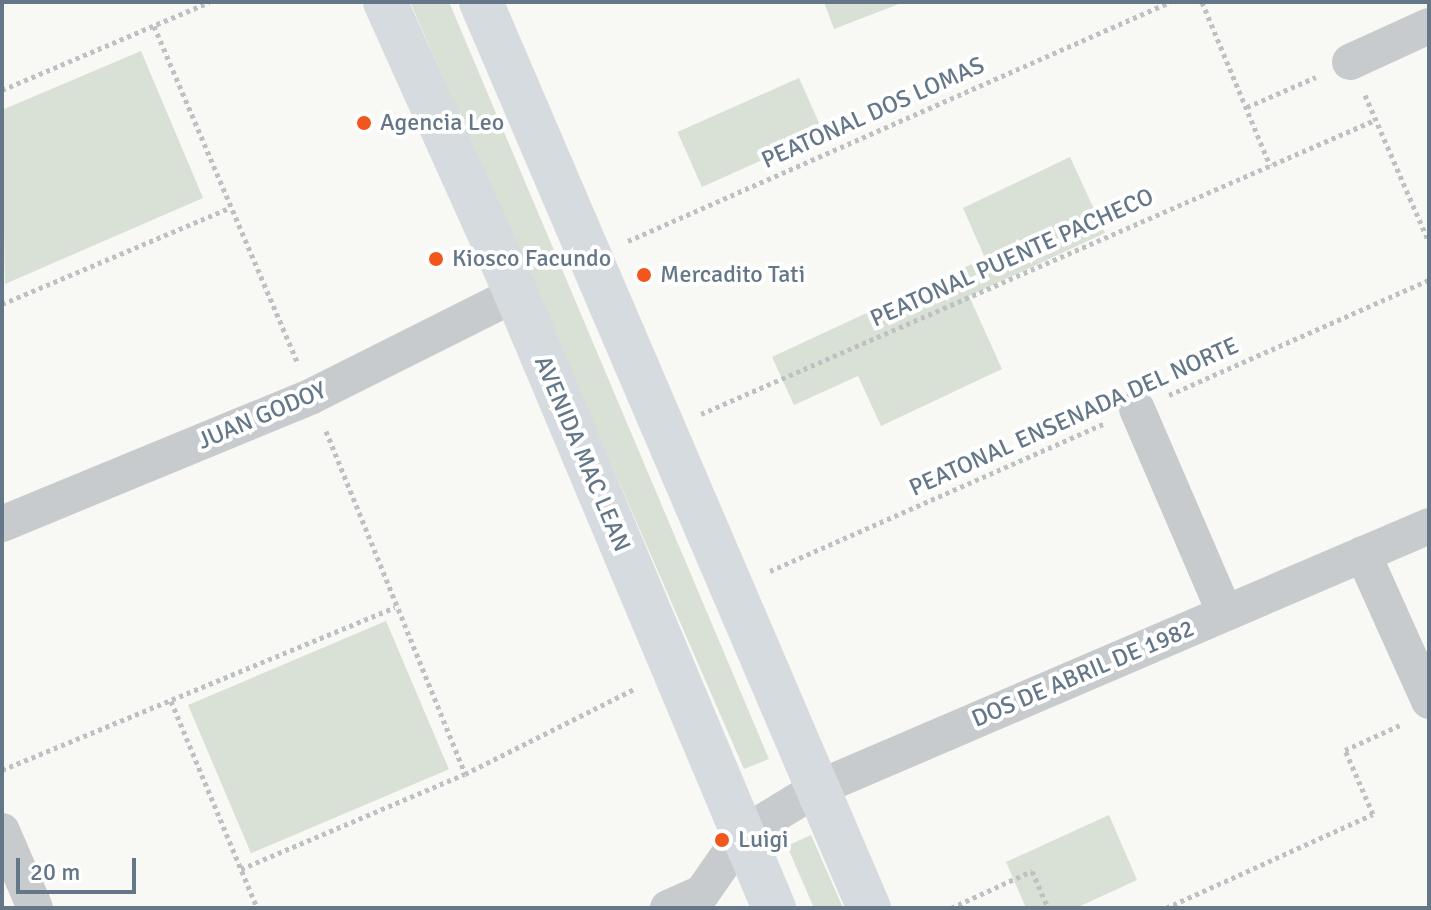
<!DOCTYPE html>
<html>
<head>
<meta charset="utf-8">
<style>
	body { margin:0 }
	#map { position:relative; width:1431px; height:910px; overflow:hidden; background:#f8f8f5; font-family:Signika,sans-serif }
	div>[style] { position:absolute }
	.green>* { inset:0; background:#d9e0d5; transform-origin:0 0 }
	.path>* { height:5px; margin-top:-2.5px; transform-origin:0; background:repeating-linear-gradient(90deg,#bec1c3 0 4px,transparent 0 8px) }
	.street>* { height:36px; margin:-18px; padding:0 18px; transform-origin:18px; border-radius:18px; background:#c7cbce }
	.secondary>* { height:44px; margin:-22px; padding:0 22px; transform-origin:22px; border-radius:22px; background:#d6dbdf }
	.dots>* { width:22px; height:22px; translate:-50% -50%; box-sizing:border-box; border:4px solid #fff; border-radius:50% }
	span { translate:-50% -50%; white-space:nowrap; text-align:center; line-height:1.15; -webkit-text-stroke:8px #fff; paint-order:stroke }
	.street-label { font-size:24px; color:#647788 }
	.poi-label { font-size:24px; color:#647788 }
	.left { translate:0 -50%; text-align:left }
	.frame { position:absolute; inset:0; border:4px solid #647788; pointer-events:none }
	.scale { position:absolute; left:16px; top:858px; width:120px; height:36px; box-sizing:border-box; border:4px solid #647788; border-top:0; padding-left:10px; font-size:24px; line-height:28px; white-space:nowrap; color:#647788; -webkit-text-stroke:6px #fff; paint-order:stroke }
</style>
</head>
<body>
<div id="map">
	<div class="green">
		<i style="clip-path:polygon(410px 2px,449px 2px,769px 759px,744px 769px)"></i>
		<i style="clip-path:polygon(824px 2px,904px 2px,834px 29px)"></i>
		<i style="clip-path:polygon(141px 51px,203px 198px,5px 284px,2px 110px)"></i>
		<i style="left:799px;top:78px;width:60px;height:133px;rotate:66deg"></i>
		<i style="clip-path:polygon(1070px 157px,1105px 233px,969px 296px,1002px 369px,881px 426px,858px 376px,794px 405px,772px 357px,985px 258px,963px 208px)"></i>
		<i style="left:386px;top:621px;width:161px;height:215px;rotate:67deg"></i>
		<i style="clip-path:polygon(1109px 815px,1137px 880px,1076px 908px,1026px 908px,1006px 862px)"></i>
		<i style="clip-path:polygon(811px 835px,843px 908px,814px 908px,787px 846px)"></i>
	</div>
	<div class="path">
		<i style="left:1202px;top:2px;width:177px;rotate:67.4deg"></i>
		<i style="left:154px;top:26px;width:365px;rotate:66.9deg"></i>
		<i style="left:2px;top:90px;width:225px;rotate:-23deg"></i>
		<i style="left:1365px;top:95px;width:160px;rotate:66.5deg"></i>
		<i style="left:1247px;top:107px;width:75px;rotate:-23.5deg"></i>
		<i style="left:628px;top:241px;width:592px;rotate:-23.8deg"></i>
		<i style="left:2px;top:304px;width:246px;rotate:-22.9deg"></i>
		<i style="left:1169px;top:395px;width:284px;rotate:-23.9deg"></i>
		<i style="left:701px;top:414px;width:735px;rotate:-23.57deg"></i>
		<i style="left:326px;top:431px;width:370px;rotate:67.9deg"></i>
		<i style="left:770px;top:571px;width:366px;rotate:-23.8deg"></i>
		<i style="left:171px;top:701px;width:224px;rotate:67.4deg"></i>
		<i style="left:2px;top:770px;width:425px;rotate:-22.5deg"></i>
		<i style="left:241px;top:869px;width:243px;rotate:-23deg"></i>
		<i style="left:465px;top:774px;width:191px;rotate:-26.7deg"></i>
		<i style="left:951px;top:908px;width:89px;rotate:-24.6deg"></i>
		<i style="left:1032px;top:871px;width:40px;rotate:66.6deg"></i>
		<i style="left:1166px;top:908px;width:227px;rotate:-24.4deg"></i>
		<i style="left:1373px;top:814px;width:70px;rotate:-113.6deg"></i>
		<i style="left:1345px;top:750px;width:60px;rotate:-24.4deg"></i>
	</div>
	<div class="street">
		<i style="left:1350px;top:62px;width:87px;rotate:-24.5deg"></i>
		<i style="left:1137px;top:409px;width:222px;rotate:66.7deg"></i>
		<i style="left:2px;top:524px;width:335px;rotate:-22.4deg"></i>
		<i style="left:312px;top:396px;width:228px;rotate:-26.6deg"></i>
		<i style="left:1363px;top:554px;width:161px;rotate:65.8deg"></i>
		<i style="left:2px;top:831px;width:84px;rotate:66.8deg"></i>
		<i style="left:668px;top:908px;width:37px;rotate:-24deg"></i>
		<i style="left:702px;top:893px;width:72px;rotate:-55.2deg"></i>
		<i style="left:743px;top:834px;width:88px;rotate:-31.5deg"></i>
		<i style="left:818px;top:788px;width:665px;rotate:-23.21deg"></i>
	</div>
	<div class="secondary">
		<i style="left:385px;top:2px;width:320px;rotate:65.8deg"></i>
		<i style="left:516px;top:294px;width:666px;rotate:67.21deg"></i>
		<i style="left:481px;top:2px;width:986px;rotate:66.82deg"></i>
	</div>
	<div class="dots">
		<i style="left:364px;top:123px;background:#f1561c"></i>
		<i style="left:436px;top:259px;background:#f1561c"></i>
		<i style="left:644px;top:275px;background:#f1561c"></i>
		<i style="left:722px;top:840px;background:#f1561c"></i>
	</div>
	<div class="street-label">
		<span style="left:873px;top:113px;rotate:-24deg">PEATONAL DOS LOMAS</span>
		<span style="left:1012px;top:258px;rotate:-24deg">PEATONAL PUENTE PACHECO</span>
		<span style="left:262px;top:416px;rotate:-23deg">JUAN GODOY</span>
		<span style="left:1074px;top:417px;rotate:-24deg">PEATONAL ENSENADA DEL NORTE</span>
		<span style="left:582px;top:454px;rotate:67deg">AVENIDA MAC LEAN</span>
		<span style="left:1083px;top:674px;rotate:-23deg">DOS DE ABRIL DE 1982</span>
	</div>
	<div class="poi-label">
		<span class="left" style="left:380px;top:123px">Agencia Leo</span>
		<span class="left" style="left:452px;top:259px">Kiosco Facundo</span>
		<span class="left" style="left:660px;top:275px">Mercadito Tati</span>
		<span class="left" style="left:738px;top:840px">Luigi</span>
	</div>
	<div class="frame"></div>
	<div class="scale">20 m</div>
</div>
</body>
</html>
